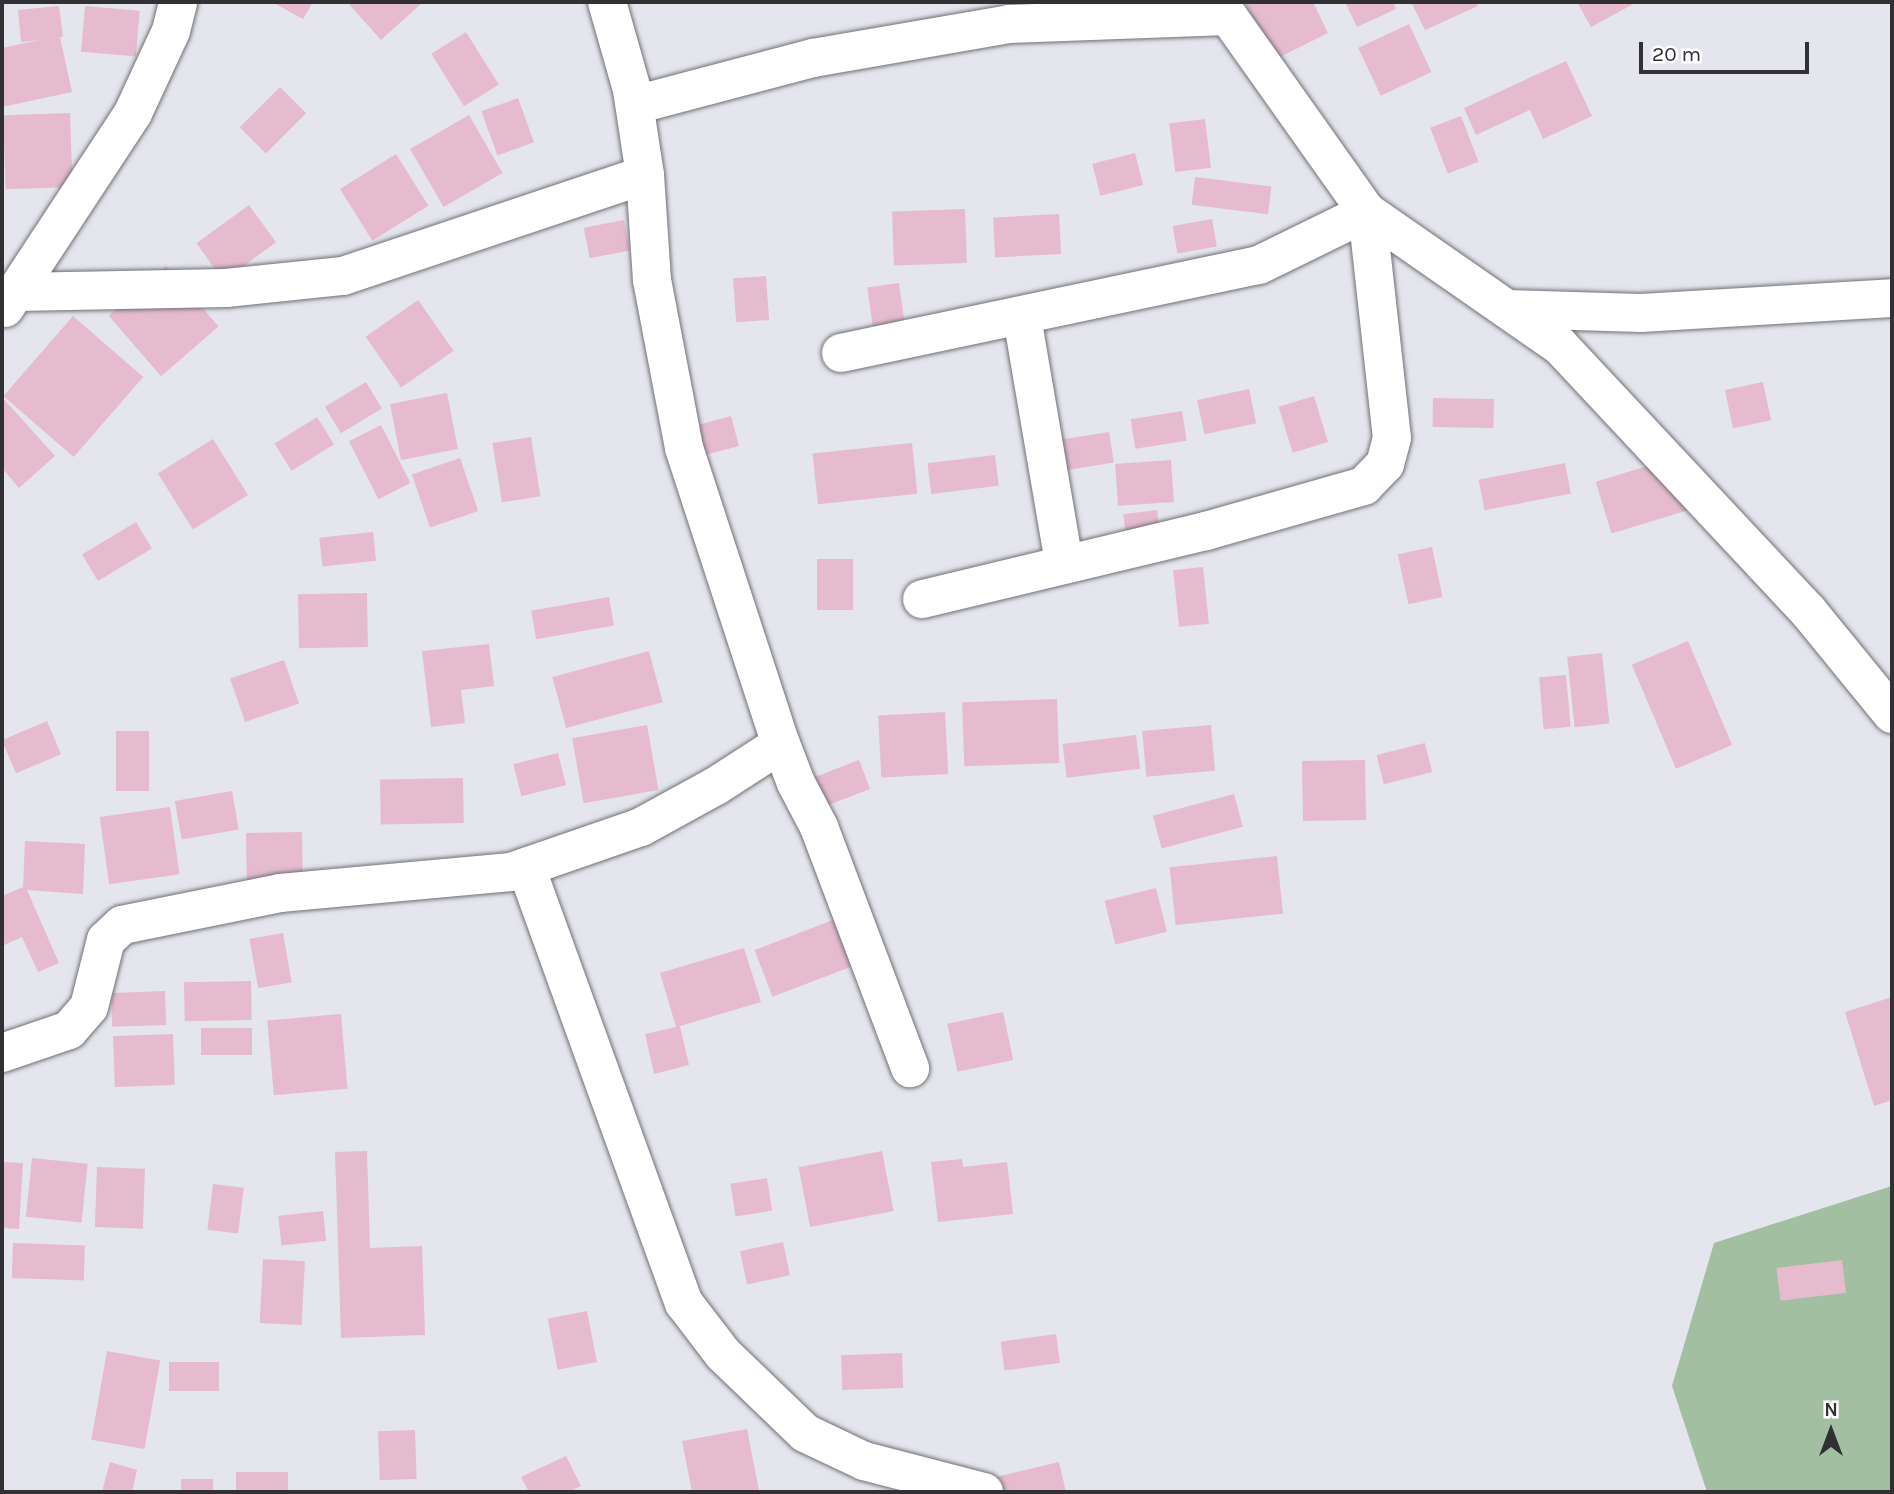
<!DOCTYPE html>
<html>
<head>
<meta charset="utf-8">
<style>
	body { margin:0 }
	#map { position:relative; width:1894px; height:1494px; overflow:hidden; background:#e5e5ee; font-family:Karla,sans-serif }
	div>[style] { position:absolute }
	.green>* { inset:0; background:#a2bfa2 }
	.building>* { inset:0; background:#e6bbce; transform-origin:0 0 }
	.roads { filter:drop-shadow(0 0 2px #707077) drop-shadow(0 0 2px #707077) }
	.minor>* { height:38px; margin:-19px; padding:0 19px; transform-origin:19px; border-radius:19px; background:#fff }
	span { translate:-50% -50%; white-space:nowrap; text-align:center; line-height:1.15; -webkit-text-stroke:5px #fff; paint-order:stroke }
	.frame { position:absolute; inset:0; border:4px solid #313134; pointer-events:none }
	.north { position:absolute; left:1796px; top:1396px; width:70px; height:70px; -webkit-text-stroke:5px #fff; paint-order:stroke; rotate:0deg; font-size:19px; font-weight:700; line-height:28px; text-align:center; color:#313134 }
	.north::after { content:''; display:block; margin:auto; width:24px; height:32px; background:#313134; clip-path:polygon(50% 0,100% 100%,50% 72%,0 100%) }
	.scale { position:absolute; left:1639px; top:42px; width:170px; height:32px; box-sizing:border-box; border:4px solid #313134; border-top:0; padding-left:9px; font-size:21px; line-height:24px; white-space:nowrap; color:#313134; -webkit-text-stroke:5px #fff; paint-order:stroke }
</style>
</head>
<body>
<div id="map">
	<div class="green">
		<i style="clip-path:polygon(1892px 1186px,1892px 1492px,1707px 1492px,1672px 1386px,1714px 1243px)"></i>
	</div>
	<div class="building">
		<i style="clip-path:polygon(272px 2px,313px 2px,303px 19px)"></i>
		<i style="clip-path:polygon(347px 2px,423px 2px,381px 40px)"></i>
		<i style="clip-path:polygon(1245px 2px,1313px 2px,1328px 33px,1274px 60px)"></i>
		<i style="clip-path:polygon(1345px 2px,1393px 2px,1396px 9px,1357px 27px)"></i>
		<i style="clip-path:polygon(1411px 2px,1476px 2px,1478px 6px,1425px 30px)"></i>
		<i style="clip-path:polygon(1577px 2px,1637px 2px,1591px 27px)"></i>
		<i style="clip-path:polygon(59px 6px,63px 37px,60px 37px,72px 92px,2px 107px,2px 48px,40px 40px,21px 42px,18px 10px)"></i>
		<i style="left:85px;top:6px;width:55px;height:46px;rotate:5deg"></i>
		<i style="left:1409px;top:24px;width:53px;height:56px;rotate:65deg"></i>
		<i style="left:466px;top:32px;width:62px;height:41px;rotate:58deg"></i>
		<i style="clip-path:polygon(1566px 61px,1592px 116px,1543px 139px,1530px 110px,1476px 135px,1464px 108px)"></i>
		<i style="left:280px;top:87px;width:37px;height:57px;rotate:45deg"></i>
		<i style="left:518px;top:98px;width:47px;height:39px;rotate:70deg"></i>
		<i style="left:70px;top:113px;width:74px;height:67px;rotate:88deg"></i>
		<i style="left:469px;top:115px;width:67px;height:68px;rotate:60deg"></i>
		<i style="left:1461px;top:116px;width:49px;height:33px;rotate:69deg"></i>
		<i style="left:1205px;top:119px;width:49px;height:36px;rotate:83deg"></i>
		<i style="left:1135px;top:153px;width:33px;height:44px;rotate:76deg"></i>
		<i style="left:396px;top:154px;width:61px;height:66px;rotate:58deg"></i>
		<i style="left:1195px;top:177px;width:77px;height:28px;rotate:7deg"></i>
		<i style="left:249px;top:205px;width:46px;height:65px;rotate:54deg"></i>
		<i style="left:965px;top:209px;width:54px;height:73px;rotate:88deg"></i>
		<i style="left:1059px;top:214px;width:40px;height:66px;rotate:87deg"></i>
		<i style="left:1212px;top:219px;width:28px;height:40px;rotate:80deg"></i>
		<i style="left:624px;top:220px;width:31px;height:41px;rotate:79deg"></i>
		<i style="left:166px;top:266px;width:80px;height:76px;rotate:49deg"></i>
		<i style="left:766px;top:276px;width:44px;height:33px;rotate:86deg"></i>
		<i style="left:899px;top:283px;width:51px;height:32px;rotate:82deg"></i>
		<i style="left:418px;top:300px;width:62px;height:64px;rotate:55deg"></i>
		<i style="left:73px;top:316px;width:93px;height:106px;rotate:41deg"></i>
		<i style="left:366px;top:382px;width:31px;height:48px;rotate:59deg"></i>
		<i style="left:1763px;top:382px;width:39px;height:39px;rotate:78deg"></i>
		<i style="left:1249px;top:389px;width:35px;height:53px;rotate:78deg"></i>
		<i style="left:447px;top:393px;width:57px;height:58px;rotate:79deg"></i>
		<i style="left:1314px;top:396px;width:48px;height:37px;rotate:73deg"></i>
		<i style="clip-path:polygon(2px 397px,55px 456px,19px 488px,2px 468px)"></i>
		<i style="left:1433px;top:398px;width:61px;height:29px;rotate:1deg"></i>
		<i style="left:1182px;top:411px;width:30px;height:52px;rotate:81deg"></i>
		<i style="left:731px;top:416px;width:31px;height:47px;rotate:75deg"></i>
		<i style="left:317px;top:417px;width:32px;height:50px;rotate:58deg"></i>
		<i style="left:381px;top:425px;width:65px;height:36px;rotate:63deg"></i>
		<i style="left:1109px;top:432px;width:31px;height:53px;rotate:81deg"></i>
		<i style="left:531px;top:437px;width:60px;height:39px;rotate:81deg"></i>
		<i style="left:213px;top:439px;width:66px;height:65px;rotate:58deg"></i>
		<i style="left:912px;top:443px;width:51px;height:100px;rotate:84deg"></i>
		<i style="left:995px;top:455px;width:31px;height:68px;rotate:83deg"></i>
		<i style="left:1677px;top:457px;width:54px;height:85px;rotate:73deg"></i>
		<i style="left:460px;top:458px;width:56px;height:51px;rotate:71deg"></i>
		<i style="left:1171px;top:460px;width:42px;height:56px;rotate:86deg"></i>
		<i style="left:1565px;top:463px;width:31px;height:88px;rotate:79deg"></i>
		<i style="left:1157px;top:510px;width:34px;height:34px;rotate:83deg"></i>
		<i style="left:136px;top:522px;width:31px;height:63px;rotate:59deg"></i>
		<i style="left:373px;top:532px;width:29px;height:54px;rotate:84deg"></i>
		<i style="left:1432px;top:547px;width:51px;height:35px;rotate:78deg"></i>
		<i style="left:817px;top:559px;width:36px;height:51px"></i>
		<i style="left:1203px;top:567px;width:57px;height:30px;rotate:84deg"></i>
		<i style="left:367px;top:593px;width:54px;height:69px;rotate:89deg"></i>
		<i style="left:609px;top:597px;width:29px;height:79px;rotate:80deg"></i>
		<i style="left:1688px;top:641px;width:113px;height:61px;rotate:67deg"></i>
		<i style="clip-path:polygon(489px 644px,494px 686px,461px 690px,465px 723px,431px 727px,422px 651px)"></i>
		<i style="left:649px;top:651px;width:53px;height:100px;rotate:75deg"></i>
		<i style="left:1602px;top:653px;width:71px;height:35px;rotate:84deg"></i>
		<i style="left:284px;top:660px;width:46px;height:57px;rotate:71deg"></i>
		<i style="left:1566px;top:675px;width:52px;height:27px;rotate:85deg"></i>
		<i style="left:1057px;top:699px;width:64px;height:95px;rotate:88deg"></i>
		<i style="left:945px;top:712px;width:62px;height:67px;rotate:87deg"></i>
		<i style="left:47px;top:721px;width:36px;height:49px;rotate:67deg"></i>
		<i style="left:647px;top:725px;width:66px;height:76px;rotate:80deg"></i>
		<i style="left:1211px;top:725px;width:46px;height:69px;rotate:85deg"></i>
		<i style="left:149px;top:731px;width:60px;height:33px;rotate:90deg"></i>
		<i style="left:1136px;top:735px;width:34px;height:74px;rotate:83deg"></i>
		<i style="left:1425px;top:743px;width:30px;height:50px;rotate:76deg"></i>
		<i style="left:558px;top:753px;width:33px;height:46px;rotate:76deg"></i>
		<i style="left:859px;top:760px;width:31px;height:51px;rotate:69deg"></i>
		<i style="left:1365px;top:760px;width:60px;height:63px;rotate:89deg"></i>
		<i style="left:463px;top:778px;width:45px;height:83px;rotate:89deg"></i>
		<i style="left:232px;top:791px;width:39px;height:58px;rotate:80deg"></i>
		<i style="left:1234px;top:794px;width:34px;height:84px;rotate:75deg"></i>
		<i style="left:170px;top:807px;width:68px;height:71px;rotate:82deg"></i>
		<i style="left:302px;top:832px;width:65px;height:56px;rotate:89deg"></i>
		<i style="clip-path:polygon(25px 841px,85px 844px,83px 894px,27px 890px,59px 963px,38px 972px,22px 937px,2px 946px,2px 896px,23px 887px)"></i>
		<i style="left:1277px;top:856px;width:58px;height:108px;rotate:84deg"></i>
		<i style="left:1156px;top:888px;width:45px;height:53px;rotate:76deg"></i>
		<i style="left:833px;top:920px;width:50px;height:84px;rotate:69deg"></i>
		<i style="left:283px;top:933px;width:50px;height:34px;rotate:80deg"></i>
		<i style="clip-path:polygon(744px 948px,761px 1002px,680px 1026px,689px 1065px,654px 1074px,645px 1034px,676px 1027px,660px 973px)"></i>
		<i style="left:251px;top:981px;width:39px;height:67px;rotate:89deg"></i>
		<i style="left:165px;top:991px;width:34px;height:54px;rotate:88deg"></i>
		<i style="clip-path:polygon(1892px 997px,1892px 1100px,1874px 1106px,1845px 1012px)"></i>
		<i style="left:1003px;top:1012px;width:49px;height:57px;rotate:78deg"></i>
		<i style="left:341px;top:1014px;width:75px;height:74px;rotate:85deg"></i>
		<i style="left:252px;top:1028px;width:27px;height:51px;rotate:90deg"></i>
		<i style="left:173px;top:1034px;width:51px;height:60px;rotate:88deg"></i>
		<i style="clip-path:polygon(367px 1151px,370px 1248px,422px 1246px,425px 1335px,341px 1338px,335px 1152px)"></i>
		<i style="left:882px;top:1151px;width:61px;height:85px;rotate:79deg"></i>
		<i style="left:32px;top:1158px;width:56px;height:59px;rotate:6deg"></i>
		<i style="clip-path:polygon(962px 1159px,963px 1167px,1007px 1162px,1013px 1214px,938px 1222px,931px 1162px)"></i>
		<i style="clip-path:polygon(2px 1162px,23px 1163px,19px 1229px,2px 1228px)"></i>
		<i style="left:97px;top:1167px;width:48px;height:60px;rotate:2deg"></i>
		<i style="left:767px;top:1178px;width:33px;height:37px;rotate:81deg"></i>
		<i style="left:213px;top:1184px;width:31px;height:46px;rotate:7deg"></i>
		<i style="left:323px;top:1211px;width:30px;height:45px;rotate:84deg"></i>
		<i style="left:783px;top:1242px;width:34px;height:44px;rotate:78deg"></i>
		<i style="left:13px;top:1243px;width:72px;height:35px;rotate:2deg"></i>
		<i style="left:263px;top:1259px;width:42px;height:64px;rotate:3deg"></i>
		<i style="left:1842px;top:1260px;width:33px;height:66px;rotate:83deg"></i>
		<i style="left:587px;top:1311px;width:52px;height:40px;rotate:79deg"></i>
		<i style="left:1056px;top:1334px;width:29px;height:56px;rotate:82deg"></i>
		<i style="left:107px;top:1351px;width:54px;height:90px;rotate:10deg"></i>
		<i style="left:902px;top:1353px;width:35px;height:61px;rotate:88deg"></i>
		<i style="left:169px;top:1362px;width:50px;height:29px"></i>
		<i style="clip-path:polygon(747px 1429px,759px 1491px,692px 1492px,682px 1441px)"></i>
		<i style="left:415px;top:1430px;width:49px;height:37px;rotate:88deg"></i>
		<i style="clip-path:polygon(566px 1456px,581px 1486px,568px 1492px,529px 1492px,521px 1477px)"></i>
		<i style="clip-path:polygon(110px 1462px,137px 1470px,132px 1492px,102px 1492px)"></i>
		<i style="clip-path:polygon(1059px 1462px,1066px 1492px,991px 1492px,988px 1479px)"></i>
		<i style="left:288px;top:1472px;width:20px;height:52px;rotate:90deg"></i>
		<i style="left:181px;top:1479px;width:32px;height:13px"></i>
	</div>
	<div class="roads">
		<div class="minor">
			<i style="left:607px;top:2px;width:91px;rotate:74.1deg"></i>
			<i style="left:632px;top:90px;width:86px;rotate:81.3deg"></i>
			<i style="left:1201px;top:2px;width:30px;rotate:27deg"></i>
			<i style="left:1228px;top:16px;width:240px;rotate:54.7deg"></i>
			<i style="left:1367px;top:212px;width:235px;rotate:34.8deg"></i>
			<i style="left:1560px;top:346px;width:363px;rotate:46.9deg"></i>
			<i style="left:1808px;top:611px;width:133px;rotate:50.8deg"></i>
			<i style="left:635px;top:105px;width:184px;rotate:-14.8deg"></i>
			<i style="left:813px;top:58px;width:199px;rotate:-9.8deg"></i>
			<i style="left:1009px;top:24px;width:219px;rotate:-2.1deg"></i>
			<i style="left:16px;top:292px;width:210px;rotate:-1.1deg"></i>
			<i style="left:226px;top:288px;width:118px;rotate:-5.9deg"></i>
			<i style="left:343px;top:276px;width:318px;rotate:-18.5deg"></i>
			<i style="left:645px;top:175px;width:105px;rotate:86.2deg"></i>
			<i style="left:652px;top:280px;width:171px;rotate:79.2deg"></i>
			<i style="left:684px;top:448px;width:311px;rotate:71.9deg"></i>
			<i style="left:781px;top:744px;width:42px;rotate:69deg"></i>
			<i style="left:796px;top:783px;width:50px;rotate:62.4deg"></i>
			<i style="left:819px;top:827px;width:258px;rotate:69.3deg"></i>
			<i style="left:5px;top:308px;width:233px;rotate:-56.7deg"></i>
			<i style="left:133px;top:113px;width:90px;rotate:-65.1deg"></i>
			<i style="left:171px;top:31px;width:30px;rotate:-76deg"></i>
			<i style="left:1507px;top:309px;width:134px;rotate:1.7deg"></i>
			<i style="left:1641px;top:313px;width:251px;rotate:-3.4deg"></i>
			<i style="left:1022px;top:317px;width:251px;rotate:80.3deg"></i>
			<i style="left:841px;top:353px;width:427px;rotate:-11.9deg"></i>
			<i style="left:1259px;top:265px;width:120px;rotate:-26.1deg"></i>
			<i style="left:1367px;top:212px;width:227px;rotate:83.7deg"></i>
			<i style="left:1392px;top:438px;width:27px;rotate:105deg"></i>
			<i style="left:1385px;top:464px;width:30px;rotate:134deg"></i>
			<i style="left:1364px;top:486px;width:164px;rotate:164.1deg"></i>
			<i style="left:1206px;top:531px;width:292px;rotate:166.5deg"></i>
			<i style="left:526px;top:867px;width:464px;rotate:70.1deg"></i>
			<i style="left:684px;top:1303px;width:64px;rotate:52.6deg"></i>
			<i style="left:723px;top:1354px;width:114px;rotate:43.9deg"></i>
			<i style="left:805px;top:1433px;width:65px;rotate:25.4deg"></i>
			<i style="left:864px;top:1461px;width:124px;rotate:14.5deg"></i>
			<i style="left:2px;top:1053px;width:71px;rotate:-18.9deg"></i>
			<i style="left:69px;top:1030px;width:30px;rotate:-49deg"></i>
			<i style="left:89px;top:1007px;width:69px;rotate:-75.8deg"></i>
			<i style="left:106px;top:940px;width:22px;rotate:-43deg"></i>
			<i style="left:122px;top:925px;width:161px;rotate:-11.4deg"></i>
			<i style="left:280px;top:893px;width:232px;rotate:-5.2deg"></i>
			<i style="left:511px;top:872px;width:138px;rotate:-19.1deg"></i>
			<i style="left:641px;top:827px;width:85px;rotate:-28.7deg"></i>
			<i style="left:716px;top:786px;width:77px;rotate:-32.9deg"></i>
		</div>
	</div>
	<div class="frame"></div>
	<div class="north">N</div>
	<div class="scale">20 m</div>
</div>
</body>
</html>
